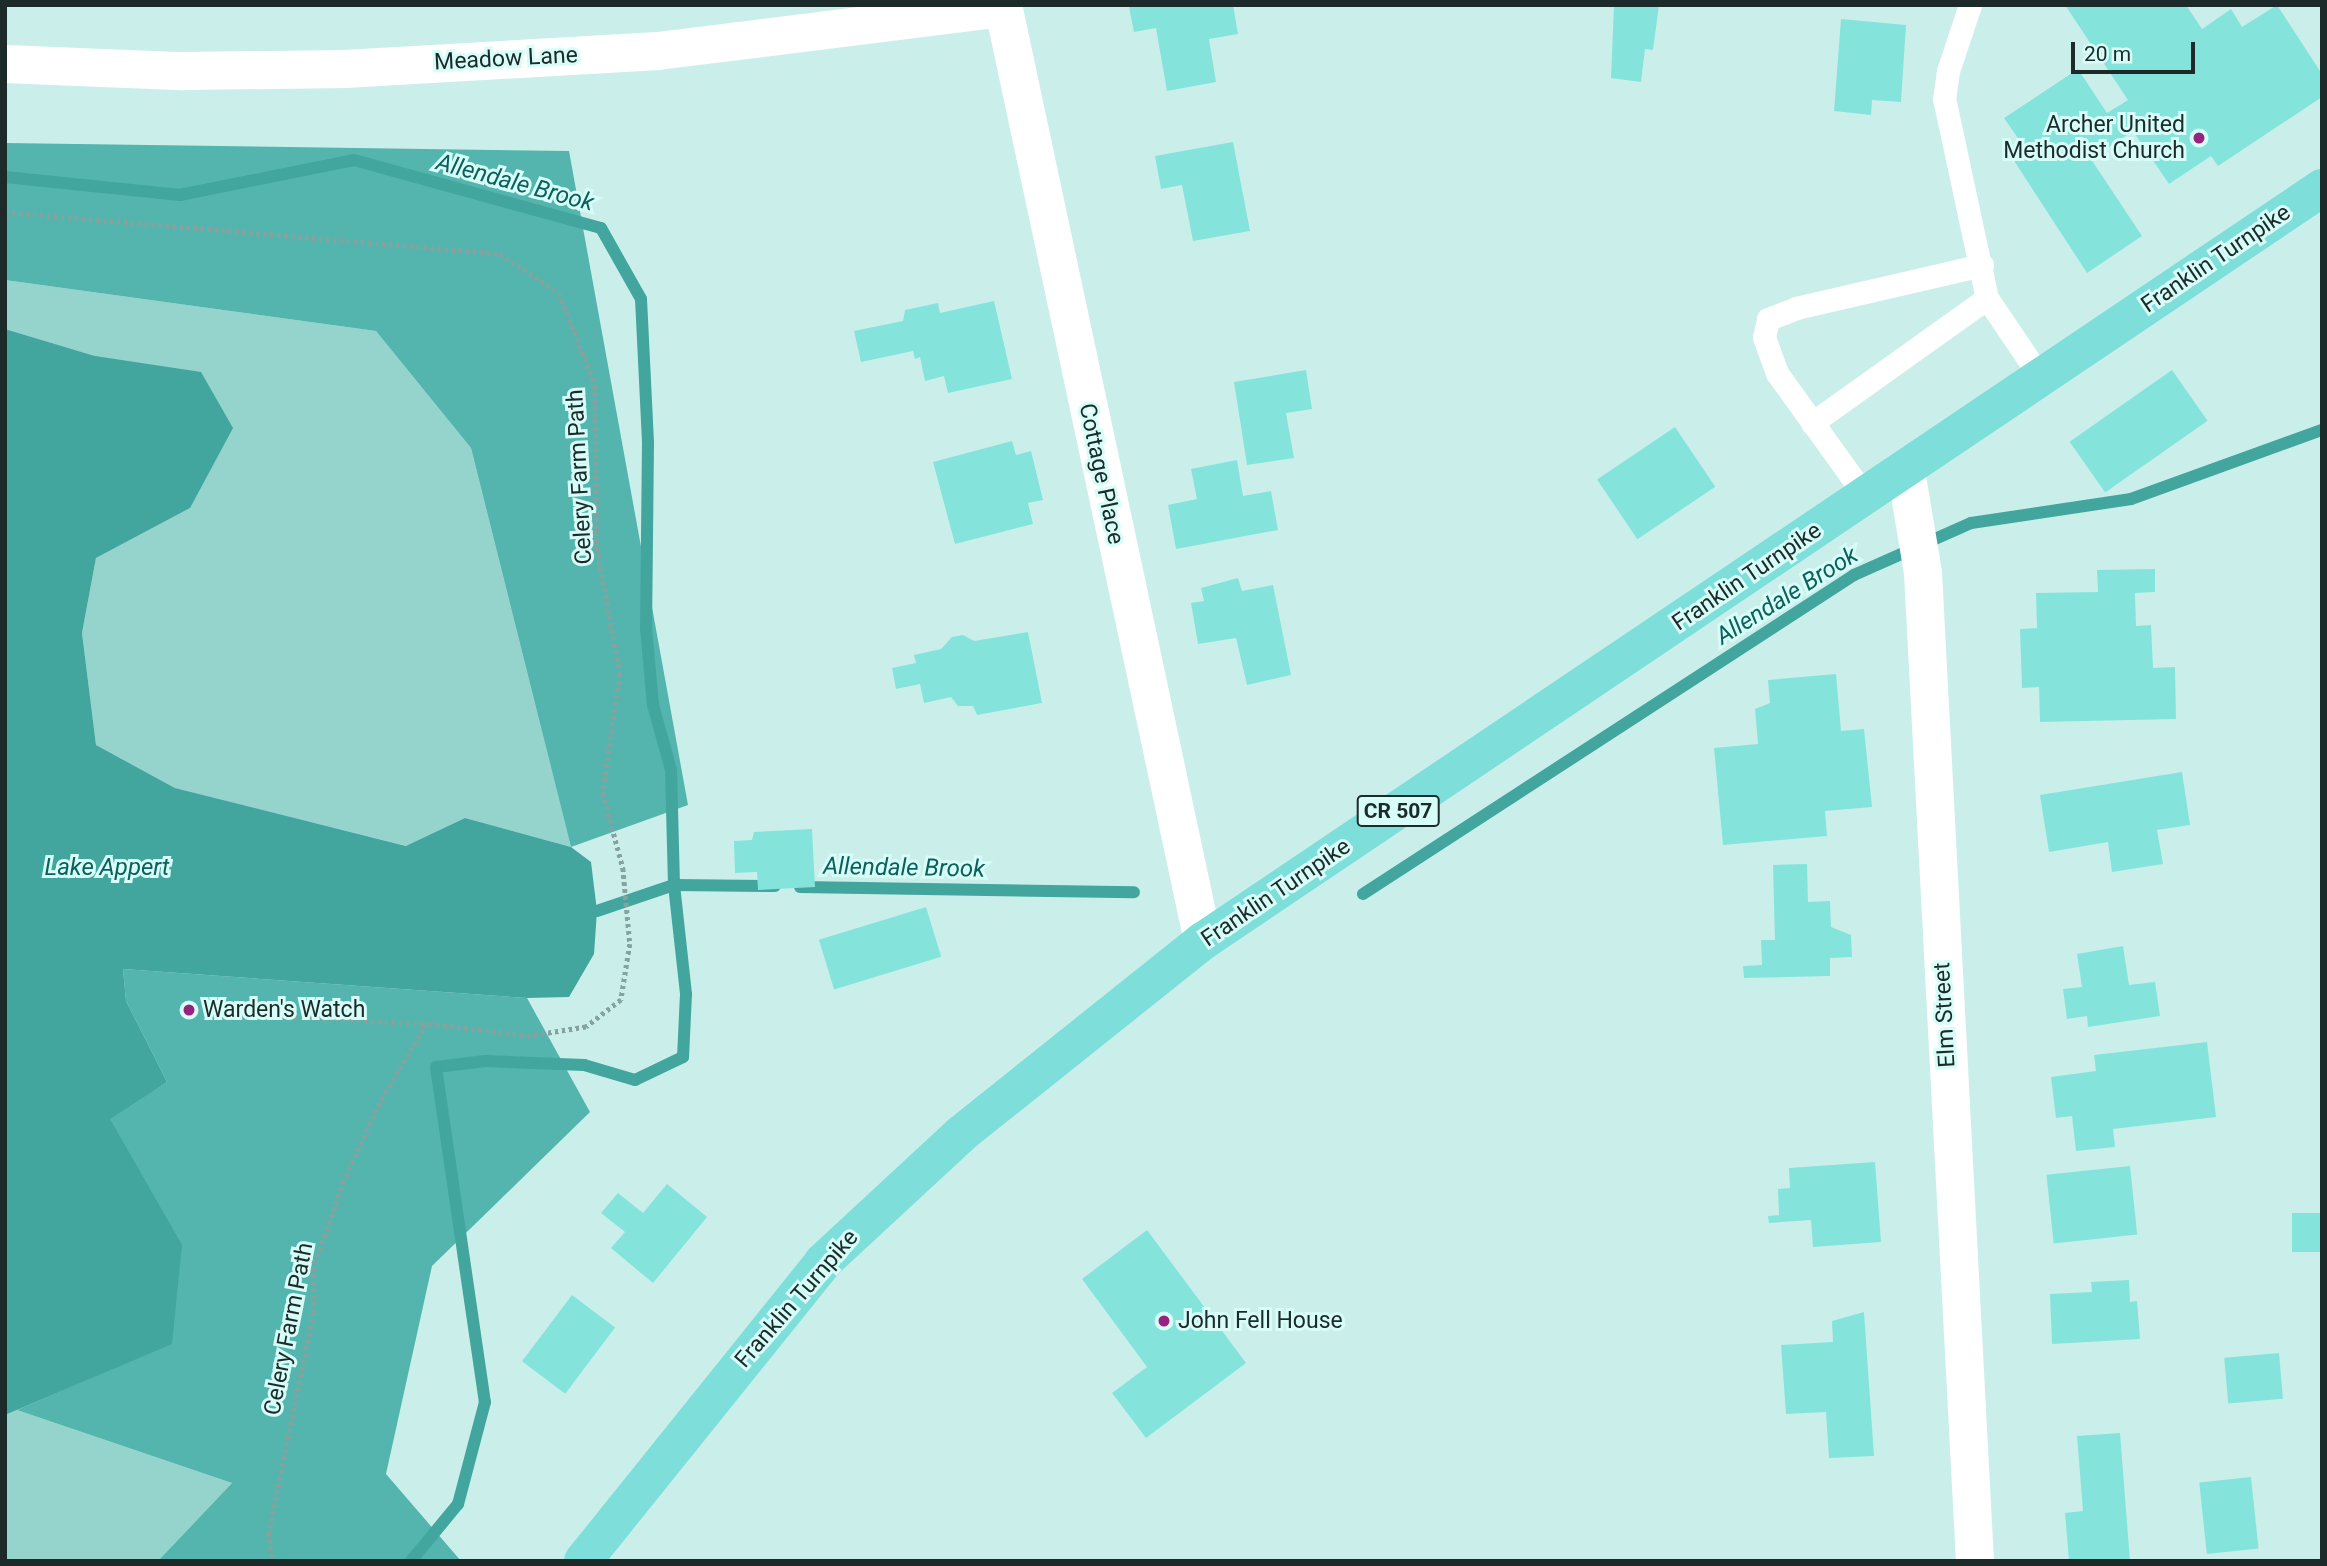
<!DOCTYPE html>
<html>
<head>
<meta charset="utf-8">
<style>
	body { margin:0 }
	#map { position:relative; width:2327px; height:1566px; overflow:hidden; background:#caefeb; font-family:Roboto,sans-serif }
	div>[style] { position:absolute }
	.green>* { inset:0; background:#95d3cd }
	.forest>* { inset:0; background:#53b5ae }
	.water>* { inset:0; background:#42a59e }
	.stream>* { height:12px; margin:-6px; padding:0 6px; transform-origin:6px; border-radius:6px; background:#42a59e }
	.building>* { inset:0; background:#84e4dc; transform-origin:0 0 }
	.path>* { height:4.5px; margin-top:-2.25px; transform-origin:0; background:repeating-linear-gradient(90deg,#86a29f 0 3.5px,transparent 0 7px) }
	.service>* { height:23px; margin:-11.5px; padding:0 11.5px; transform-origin:11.5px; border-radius:11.5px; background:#fff }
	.minor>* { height:38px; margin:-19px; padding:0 19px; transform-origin:19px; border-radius:19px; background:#fff }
	.primary>* { height:38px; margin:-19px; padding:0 19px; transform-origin:19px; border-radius:19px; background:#7eded9 }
	.dots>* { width:19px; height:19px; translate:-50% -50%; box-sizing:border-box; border:4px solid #d7fdf9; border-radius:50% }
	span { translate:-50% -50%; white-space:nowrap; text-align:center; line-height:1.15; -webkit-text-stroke:6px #d7fdf9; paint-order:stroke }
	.shield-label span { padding:2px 5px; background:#d7fdf9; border:2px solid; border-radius:5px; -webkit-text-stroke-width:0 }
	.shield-label { font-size:21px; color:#1c2a29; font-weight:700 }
	.street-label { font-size:23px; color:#1c2a29 }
	.poi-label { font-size:23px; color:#1c2a29 }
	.right { translate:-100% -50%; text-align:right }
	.left { translate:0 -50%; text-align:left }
	.water-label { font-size:24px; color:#0c605c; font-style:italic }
	.frame { position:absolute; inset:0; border:7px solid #1c2a29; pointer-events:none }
	.scale { position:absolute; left:2071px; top:42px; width:124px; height:32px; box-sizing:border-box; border:4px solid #1c2a29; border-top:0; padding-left:9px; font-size:21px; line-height:24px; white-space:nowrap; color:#1c2a29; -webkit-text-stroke:5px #d7fdf9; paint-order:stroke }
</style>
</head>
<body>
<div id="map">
	<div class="green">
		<i style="clip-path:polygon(5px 280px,376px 331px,471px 448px,571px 847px,465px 818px,407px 846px,175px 788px,96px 745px,82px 633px,96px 558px,190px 508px,95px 356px,5px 329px)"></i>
		<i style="clip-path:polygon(17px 1410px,232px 1483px,158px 1561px,5px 1561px,5px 1415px)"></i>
	</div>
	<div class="forest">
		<i style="clip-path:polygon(5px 143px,569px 151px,688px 805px,571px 847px,471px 448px,376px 331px,5px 280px)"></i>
		<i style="clip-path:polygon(123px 969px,527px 998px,590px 1112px,432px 1266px,386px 1474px,461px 1561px,158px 1561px,232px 1483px,17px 1410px,172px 1343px,132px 1163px,109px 1118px,167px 1082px,126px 1001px)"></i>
	</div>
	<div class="water">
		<i style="clip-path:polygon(5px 329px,95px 356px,201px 372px,233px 428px,190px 508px,96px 558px,82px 633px,96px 745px,175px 788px,406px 846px,465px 818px,571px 847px,591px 862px,597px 911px,594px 954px,569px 997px,527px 998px,123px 969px,126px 1001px,167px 1082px,110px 1119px,182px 1245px,172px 1344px,5px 1415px)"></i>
	</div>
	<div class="stream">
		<i style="left:5px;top:177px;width:176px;rotate:5.9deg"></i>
		<i style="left:180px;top:195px;width:177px;rotate:-11.4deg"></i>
		<i style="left:354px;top:160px;width:256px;rotate:15.4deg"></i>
		<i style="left:601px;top:228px;width:81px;rotate:60.6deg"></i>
		<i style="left:641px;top:299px;width:143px;rotate:87.2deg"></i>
		<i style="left:648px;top:442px;width:186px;rotate:90.6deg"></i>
		<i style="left:646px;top:628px;width:77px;rotate:84.8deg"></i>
		<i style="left:653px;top:705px;width:67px;rotate:74.5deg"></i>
		<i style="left:671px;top:770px;width:115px;rotate:88.5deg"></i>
		<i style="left:674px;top:885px;width:110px;rotate:83.7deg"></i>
		<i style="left:686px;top:994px;width:63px;rotate:92.7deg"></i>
		<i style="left:683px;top:1057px;width:53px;rotate:154.4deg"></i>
		<i style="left:635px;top:1080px;width:53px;rotate:-163.6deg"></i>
		<i style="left:584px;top:1065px;width:99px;rotate:-177.7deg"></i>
		<i style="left:485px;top:1061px;width:49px;rotate:173deg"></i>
		<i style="left:436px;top:1067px;width:339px;rotate:81.7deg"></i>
		<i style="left:485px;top:1402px;width:106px;rotate:104.8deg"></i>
		<i style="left:458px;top:1504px;width:74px;rotate:129.5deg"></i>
		<i style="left:800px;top:887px;width:334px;rotate:0.9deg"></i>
		<i style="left:1363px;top:894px;width:586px;rotate:-33.01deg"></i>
		<i style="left:1854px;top:575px;width:128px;rotate:-24deg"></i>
		<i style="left:1971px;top:523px;width:162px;rotate:-8.5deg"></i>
		<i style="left:2131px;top:499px;width:203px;rotate:-19.9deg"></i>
		<i style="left:597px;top:911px;width:81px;rotate:-18.7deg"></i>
		<i style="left:674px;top:885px;width:101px;rotate:0.6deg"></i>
	</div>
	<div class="building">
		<i style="clip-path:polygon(1233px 5px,1238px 34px,1209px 39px,1216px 82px,1167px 91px,1156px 28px,1134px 32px,1129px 7px)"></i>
		<i style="clip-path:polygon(1614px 5px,1659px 5px,1653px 50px,1645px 49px,1641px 82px,1611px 78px)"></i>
		<i style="clip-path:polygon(2065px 5px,2186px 5px,2202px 29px,2231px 9px,2242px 27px,2277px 5px,2322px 74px,2322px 97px,2218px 166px,2211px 156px,2169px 184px,2133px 131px,2091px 159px,2142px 236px,2087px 273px,2009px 153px,2022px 144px,2004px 118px,2078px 69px,2107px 113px,2128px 100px)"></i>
		<i style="clip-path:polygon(1841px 19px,1906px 25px,1901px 102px,1872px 100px,1871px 115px,1834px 111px)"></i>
		<i style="clip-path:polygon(1233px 142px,1250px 231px,1193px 241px,1182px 185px,1161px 189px,1155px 156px)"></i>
		<i style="clip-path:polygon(994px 301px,1012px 379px,948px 393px,944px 376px,925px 381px,920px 357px,915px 359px,913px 351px,861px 362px,854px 331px,903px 321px,905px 310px,938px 303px,940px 313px)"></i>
		<i style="clip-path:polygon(1306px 370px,1312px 409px,1286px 413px,1294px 458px,1247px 465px,1234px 382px)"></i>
		<i style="left:2172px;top:370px;width:62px;height:125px;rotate:55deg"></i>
		<i style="left:1675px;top:427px;width:72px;height:94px;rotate:56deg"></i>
		<i style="clip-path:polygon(1012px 441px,1016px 455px,1031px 451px,1043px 500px,1028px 503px,1033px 524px,955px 544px,933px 462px)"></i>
		<i style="clip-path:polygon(1237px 460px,1243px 496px,1271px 491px,1278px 530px,1176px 549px,1168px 505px,1197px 499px,1191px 469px)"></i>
		<i style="clip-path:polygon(2155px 569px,2155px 592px,2135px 593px,2136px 626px,2151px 625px,2153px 668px,2175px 667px,2176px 719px,2040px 722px,2039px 687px,2022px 688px,2020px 629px,2037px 628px,2036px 593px,2098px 592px,2097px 570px)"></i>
		<i style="clip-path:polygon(1238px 578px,1242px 591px,1273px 585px,1291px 675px,1247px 685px,1236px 638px,1198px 644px,1191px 603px,1204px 601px,1201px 588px)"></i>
		<i style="clip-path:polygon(1028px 632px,1042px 703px,977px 715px,973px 706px,958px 706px,951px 697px,924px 703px,920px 684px,896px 689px,892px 668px,916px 663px,914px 655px,941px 649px,952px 637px,963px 635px,974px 641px)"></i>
		<i style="clip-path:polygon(1836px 674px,1841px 731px,1864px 729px,1872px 807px,1825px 811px,1827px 836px,1723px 845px,1714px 748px,1758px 744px,1755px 709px,1770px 703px,1768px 680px)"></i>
		<i style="clip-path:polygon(2182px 772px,2190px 825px,2157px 830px,2163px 864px,2112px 872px,2108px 842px,2049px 852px,2040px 795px)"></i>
		<i style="clip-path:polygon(812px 829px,815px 887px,758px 890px,757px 872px,735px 873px,734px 841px,752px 840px,754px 832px)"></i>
		<i style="clip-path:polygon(1807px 864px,1808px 902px,1830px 901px,1831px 927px,1851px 935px,1852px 957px,1830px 958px,1830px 976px,1744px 978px,1743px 966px,1762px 965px,1761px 940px,1775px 940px,1773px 865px)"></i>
		<i style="left:926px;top:907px;width:52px;height:112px;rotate:73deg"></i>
		<i style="clip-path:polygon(2123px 946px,2129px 985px,2155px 982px,2160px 1016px,2088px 1027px,2087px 1016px,2067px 1019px,2063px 989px,2082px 987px,2077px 954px)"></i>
		<i style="clip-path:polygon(2207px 1042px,2216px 1117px,2113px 1129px,2115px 1147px,2076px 1151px,2072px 1116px,2056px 1118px,2051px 1077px,2096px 1071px,2094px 1055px)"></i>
		<i style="clip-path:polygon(1875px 1162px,1881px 1242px,1813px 1247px,1811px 1220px,1769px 1223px,1768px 1216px,1779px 1215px,1778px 1189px,1790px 1188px,1789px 1168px)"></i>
		<i style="left:2130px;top:1166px;width:69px;height:84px;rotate:84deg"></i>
		<i style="clip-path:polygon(667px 1184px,707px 1217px,653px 1283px,611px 1248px,625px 1232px,601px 1213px,618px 1193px,643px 1213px)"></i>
		<i style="left:2322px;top:1213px;width:39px;height:30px;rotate:90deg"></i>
		<i style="clip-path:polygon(1147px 1230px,1246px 1363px,1146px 1438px,1112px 1393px,1147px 1367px,1082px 1279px)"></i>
		<i style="clip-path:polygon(2129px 1280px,2130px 1302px,2137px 1301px,2140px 1339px,2052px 1344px,2050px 1294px,2092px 1292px,2091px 1282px)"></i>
		<i style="left:572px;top:1295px;width:54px;height:83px;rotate:37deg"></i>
		<i style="clip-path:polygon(1864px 1312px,1874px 1456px,1829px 1458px,1826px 1412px,1786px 1414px,1781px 1345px,1833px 1342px,1832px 1321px)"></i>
		<i style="left:2279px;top:1353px;width:46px;height:55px;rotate:85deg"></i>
		<i style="clip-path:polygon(2120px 1433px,2130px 1561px,2069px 1561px,2065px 1513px,2083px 1511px,2077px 1436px)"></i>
		<i style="left:2251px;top:1477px;width:72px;height:52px;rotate:84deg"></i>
	</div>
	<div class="path">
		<i style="left:5px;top:212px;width:497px;rotate:4.8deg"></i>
		<i style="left:500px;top:254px;width:71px;rotate:33.5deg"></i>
		<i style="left:559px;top:293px;width:99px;rotate:68.6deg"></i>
		<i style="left:595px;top:385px;width:162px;rotate:89.3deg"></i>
		<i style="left:597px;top:547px;width:129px;rotate:79.7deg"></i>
		<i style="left:620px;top:674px;width:120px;rotate:98.1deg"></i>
		<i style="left:603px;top:793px;width:78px;rotate:75.1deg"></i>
		<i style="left:623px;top:868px;width:76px;rotate:84.7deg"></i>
		<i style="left:630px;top:944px;width:57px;rotate:99.1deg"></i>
		<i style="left:621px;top:1000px;width:44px;rotate:142.4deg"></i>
		<i style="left:586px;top:1027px;width:57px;rotate:170.9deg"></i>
		<i style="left:530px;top:1036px;width:104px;rotate:-173.4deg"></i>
		<i style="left:427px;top:1024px;width:85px;rotate:121.1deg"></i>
		<i style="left:383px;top:1097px;width:93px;rotate:114.9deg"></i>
		<i style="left:344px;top:1181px;width:91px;rotate:109.2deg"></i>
		<i style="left:314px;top:1267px;width:45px;rotate:90deg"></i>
		<i style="left:314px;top:1312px;width:226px;rotate:101.5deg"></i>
		<i style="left:269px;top:1533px;width:28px;rotate:82deg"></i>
		<i style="left:189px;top:1010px;width:238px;rotate:3.4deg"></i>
	</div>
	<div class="service">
		<i style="left:1970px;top:5px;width:70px;rotate:108.4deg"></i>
		<i style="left:1948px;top:71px;width:27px;rotate:98deg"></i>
		<i style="left:1944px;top:98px;width:205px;rotate:77.9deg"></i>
		<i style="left:1987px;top:298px;width:97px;rotate:56deg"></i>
		<i style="left:1812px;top:423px;width:215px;rotate:-35.5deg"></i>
		<i style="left:1866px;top:497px;width:153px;rotate:-125.7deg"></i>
		<i style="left:1777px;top:373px;width:38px;rotate:-110deg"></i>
		<i style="left:1764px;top:337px;width:18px;rotate:-77deg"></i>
		<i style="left:1768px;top:319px;width:30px;rotate:-21deg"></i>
		<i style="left:1796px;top:308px;width:191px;rotate:-13deg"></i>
	</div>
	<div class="minor">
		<i style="left:1003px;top:5px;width:957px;rotate:77.94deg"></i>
		<i style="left:5px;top:64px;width:178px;rotate:2.3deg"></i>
		<i style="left:183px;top:71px;width:162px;rotate:-0.7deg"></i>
		<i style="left:345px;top:69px;width:314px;rotate:-3.3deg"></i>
		<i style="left:658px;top:51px;width:348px;rotate:-7.1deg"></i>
		<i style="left:1906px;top:471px;width:103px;rotate:80.5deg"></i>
		<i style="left:1923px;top:573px;width:989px;rotate:86.99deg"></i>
	</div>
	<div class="primary">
		<i style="left:583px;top:1561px;width:383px;rotate:-51.2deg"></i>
		<i style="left:823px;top:1262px;width:188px;rotate:-42.8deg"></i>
		<i style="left:961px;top:1134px;width:310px;rotate:-38.6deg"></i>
		<i style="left:1203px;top:941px;width:1349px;rotate:-33.94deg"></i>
	</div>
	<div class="dots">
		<i style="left:2199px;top:138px;background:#98237e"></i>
		<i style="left:189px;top:1010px;background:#98237e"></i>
		<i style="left:1164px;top:1321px;background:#98237e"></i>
	</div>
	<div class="shield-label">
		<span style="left:1398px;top:811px">CR 507</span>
	</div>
	<div class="street-label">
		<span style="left:506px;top:59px;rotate:-3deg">Meadow Lane</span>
		<span style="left:2216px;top:259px;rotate:-34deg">Franklin Turnpike</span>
		<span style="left:1101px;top:474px;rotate:78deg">Cottage Place</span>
		<span style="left:580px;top:477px;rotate:-93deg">Celery Farm Path</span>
		<span style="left:1747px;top:577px;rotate:-34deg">Franklin Turnpike</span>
		<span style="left:1276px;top:893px;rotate:-34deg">Franklin Turnpike</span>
		<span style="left:1945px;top:1015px;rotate:-93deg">Elm Street</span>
		<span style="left:797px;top:1299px;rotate:-49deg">Franklin Turnpike</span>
		<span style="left:289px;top:1329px;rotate:-79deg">Celery Farm Path</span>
	</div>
	<div class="poi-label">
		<span class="right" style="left:2185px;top:138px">Archer United<br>Methodist Church</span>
		<span class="left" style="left:203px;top:1010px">Warden's Watch</span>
		<span class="left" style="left:1178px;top:1321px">John Fell House</span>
	</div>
	<div class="water-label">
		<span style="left:515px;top:183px;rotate:15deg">Allendale Brook</span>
		<span style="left:1787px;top:596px;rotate:-32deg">Allendale Brook</span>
		<span style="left:107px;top:868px">Lake Appert</span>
		<span style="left:904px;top:868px;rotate:1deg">Allendale Brook</span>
	</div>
	<div class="frame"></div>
	<div class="scale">20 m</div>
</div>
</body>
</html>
